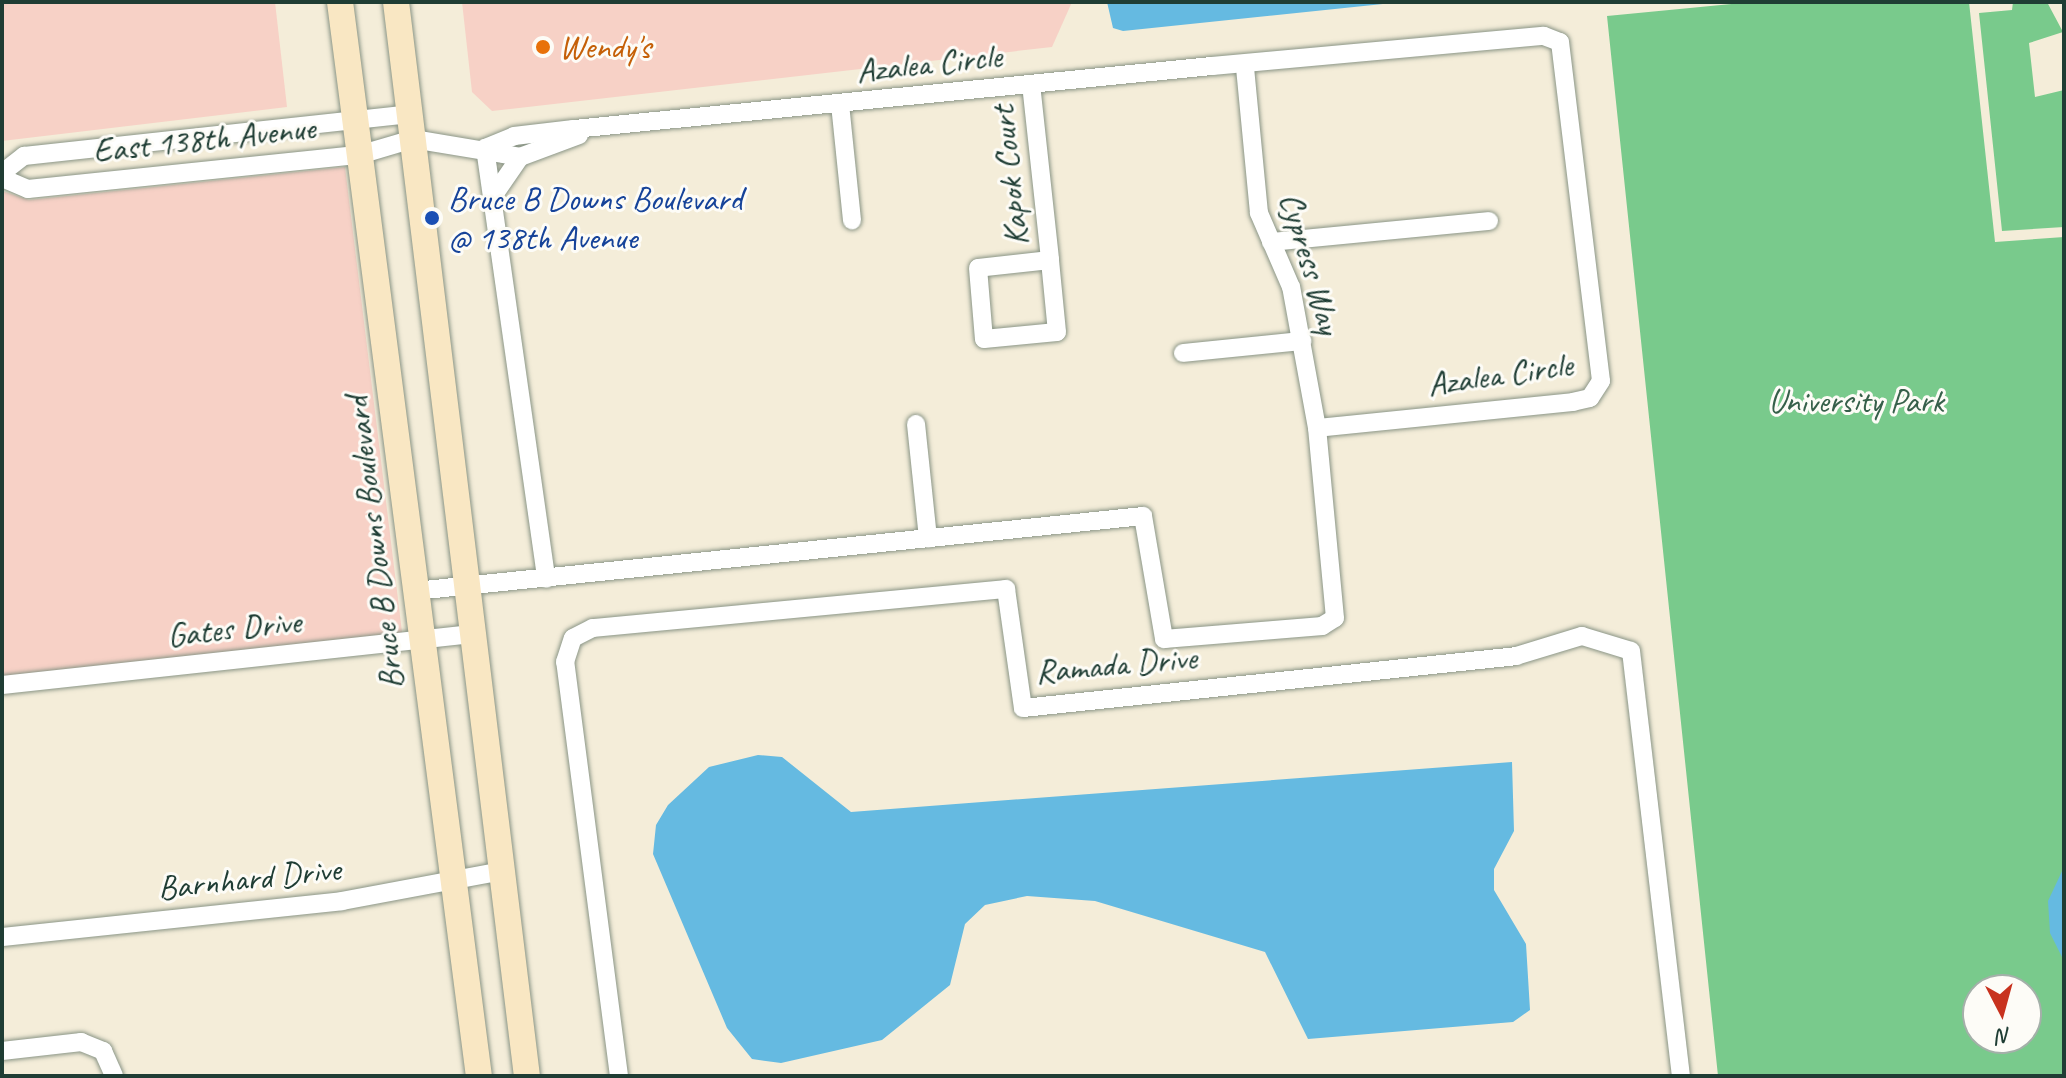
<!DOCTYPE html>
<html>
<head>
<meta charset="utf-8">
<style>
	body { margin:0 }
	#map { position:relative; width:2066px; height:1078px; overflow:hidden; background:#f4edd9; font-family:Caveat,sans-serif }
	div>[style] { position:absolute }
	.built>* { inset:0; background:#f7d1c6 }
	.green>* { inset:0; background:#79ca8c }
	.water>* { inset:0; background:#65bae1 }
	.roads { filter:drop-shadow(0 0 2px #8a9586) drop-shadow(0 0 2px #8a9586) }
	.minor>* { height:18px; margin:-9px; padding:0 9px; transform-origin:9px; border-radius:9px; background:#fff }
	.secondary>* { height:26px; margin:-13px; padding:0 13px; transform-origin:13px; border-radius:13px; background:#f9e7c3 }
	.dots>* { width:22px; height:22px; translate:-50% -50%; box-sizing:border-box; border:4px solid #fdfcf7; border-radius:50% }
	span { translate:-50% -50%; white-space:nowrap; text-align:center; line-height:1.15; -webkit-text-stroke:6px #fdfcf7; paint-order:stroke }
	.food-label { font-size:34px; color:#c56008 }
	.left { translate:0 -50%; text-align:left }
	.street-label { font-size:34px; color:#1f3d34 }
	.transit-label { font-size:34px; color:#164399 }
	.park-label { font-size:34px; color:#36604a }
	.frame { position:absolute; inset:0; border:4px solid #1f3d34; pointer-events:none }
	.north { position:absolute; left:1962px; top:974px; width:80px; height:80px; box-sizing:border-box; background:#fdfcf7; border:2px solid #a4b0a9; border-radius:50%; rotate:174deg; font-size:22px; font-weight:700; line-height:32px; text-align:center; color:#1f3d34 }
	.north::after { content:''; display:block; margin:auto; width:28px; height:36px; background:#c8321e; clip-path:polygon(50% 0,100% 100%,50% 72%,0 100%) }
</style>
</head>
<body>
<div id="map">
	<div class="built">
		<i style="clip-path:polygon(2px 2px,275px 2px,287px 107px,2px 141px)"></i>
		<i style="clip-path:polygon(462px 2px,1072px 2px,1052px 47px,492px 111px,472px 92px)"></i>
		<i style="clip-path:polygon(345px 167px,403px 640px,2px 684px,2px 191px,29px 200px)"></i>
	</div>
	<div class="green">
		<i style="clip-path:polygon(evenodd,1752px 2px,1969px 2px,1995px 242px,2064px 237px,2064px 1076px,1718px 1076px,1607px 16px,1752px 2px,1978px 990px,2026px 990px,2026px 1038px,1978px 1038px,1978px 990px)"></i>
		<i style="clip-path:polygon(2013px 2px,2047px 2px,2063px 32px,2029px 43px,2035px 97px,2064px 90px,2064px 227px,2002px 231px,1979px 13px,2012px 10px)"></i>
	</div>
	<div class="water">
		<i style="clip-path:polygon(1107px 2px,1402px 2px,1123px 31px,1113px 28px)"></i>
		<i style="clip-path:polygon(758px 755px,782px 757px,851px 812px,1512px 762px,1514px 831px,1494px 869px,1494px 890px,1526px 944px,1530px 1010px,1513px 1022px,1308px 1039px,1265px 952px,1095px 901px,1027px 896px,985px 905px,965px 924px,950px 985px,882px 1040px,781px 1063px,752px 1059px,727px 1028px,653px 854px,656px 825px,668px 805px,709px 767px)"></i>
		<i style="clip-path:polygon(2064px 867px,2064px 961px,2050px 933px,2048px 901px)"></i>
	</div>
	<div class="roads">
		<div class="minor">
			<i style="left:1031px;top:84px;width:177px;rotate:83.8deg"></i>
			<i style="left:1050px;top:260px;width:72px;rotate:173.7deg"></i>
			<i style="left:978px;top:268px;width:71px;rotate:85.2deg"></i>
			<i style="left:984px;top:339px;width:73px;rotate:-5.5deg"></i>
			<i style="left:1057px;top:332px;width:72px;rotate:-95.6deg"></i>
			<i style="left:840px;top:104px;width:117px;rotate:84.1deg"></i>
			<i style="left:485px;top:148px;width:31px;rotate:-22deg"></i>
			<i style="left:514px;top:136px;width:60px;rotate:-6.7deg"></i>
			<i style="left:574px;top:129px;width:641px;rotate:-5.64deg"></i>
			<i style="left:1212px;top:66px;width:333px;rotate:-5.2deg"></i>
			<i style="left:1544px;top:36px;width:17px;rotate:21deg"></i>
			<i style="left:1560px;top:42px;width:341px;rotate:83.1deg"></i>
			<i style="left:1601px;top:381px;width:20px;rotate:123deg"></i>
			<i style="left:1590px;top:398px;width:17px;rotate:167deg"></i>
			<i style="left:1573px;top:402px;width:257px;rotate:174.2deg"></i>
			<i style="left:485px;top:148px;width:435px;rotate:81.9deg"></i>
			<i style="left:2px;top:173px;width:28px;rotate:-38deg"></i>
			<i style="left:24px;top:156px;width:388px;rotate:-6.2deg"></i>
			<i style="left:2px;top:178px;width:28px;rotate:23deg"></i>
			<i style="left:28px;top:189px;width:333px;rotate:-5.9deg"></i>
			<i style="left:359px;top:155px;width:56px;rotate:-16.5deg"></i>
			<i style="left:413px;top:139px;width:109px;rotate:9.5deg"></i>
			<i style="left:520px;top:157px;width:63px;rotate:-20.4deg"></i>
			<i style="left:494px;top:195px;width:46px;rotate:-55.6deg"></i>
			<i style="left:1271px;top:242px;width:219px;rotate:-5.5deg"></i>
			<i style="left:1183px;top:353px;width:120px;rotate:-5.8deg"></i>
			<i style="left:916px;top:424px;width:115px;rotate:84deg"></i>
			<i style="left:415px;top:591px;width:732px;rotate:-5.88deg"></i>
			<i style="left:1143px;top:516px;width:125px;rotate:80.3deg"></i>
			<i style="left:1164px;top:639px;width:159px;rotate:-4.7deg"></i>
			<i style="left:1322px;top:626px;width:15px;rotate:-32deg"></i>
			<i style="left:1335px;top:618px;width:191px;rotate:-95.4deg"></i>
			<i style="left:1317px;top:428px;width:143px;rotate:-100.4deg"></i>
			<i style="left:1291px;top:287px;width:81px;rotate:-113.4deg"></i>
			<i style="left:1259px;top:213px;width:147px;rotate:-95.5deg"></i>
			<i style="left:2px;top:685px;width:473px;rotate:-6.2deg"></i>
			<i style="left:2px;top:937px;width:342px;rotate:-6deg"></i>
			<i style="left:342px;top:901px;width:163px;rotate:-10.6deg"></i>
			<i style="left:2px;top:1051px;width:80px;rotate:-6.5deg"></i>
			<i style="left:81px;top:1042px;width:24px;rotate:22deg"></i>
			<i style="left:103px;top:1051px;width:27px;rotate:66deg"></i>
			<i style="left:619px;top:1076px;width:418px;rotate:-97.4deg"></i>
			<i style="left:565px;top:662px;width:25px;rotate:-72deg"></i>
			<i style="left:573px;top:638px;width:22px;rotate:-27deg"></i>
			<i style="left:593px;top:628px;width:415px;rotate:-5.4deg"></i>
			<i style="left:1006px;top:589px;width:120px;rotate:81.9deg"></i>
			<i style="left:1023px;top:708px;width:496px;rotate:-6deg"></i>
			<i style="left:1516px;top:656px;width:69px;rotate:-16.9deg"></i>
			<i style="left:1582px;top:636px;width:51px;rotate:17deg"></i>
			<i style="left:1631px;top:651px;width:428px;rotate:83.3deg"></i>
		</div>
		<div class="secondary">
			<i style="left:340px;top:2px;width:1083px;rotate:82.63deg"></i>
			<i style="left:396px;top:2px;width:1082px;rotate:83.05deg"></i>
		</div>
	</div>
	<div class="dots">
		<i style="left:543px;top:47px;background:#e8710a"></i>
		<i style="left:432px;top:218px;background:#1a4fb4"></i>
	</div>
	<div class="food-label">
		<span class="left" style="left:559px;top:47px">Wendy's</span>
	</div>
	<div class="street-label">
		<span style="left:929px;top:63px;rotate:-6deg">Azalea Circle</span>
		<span style="left:204px;top:139px;rotate:-6deg">East 138th Avenue</span>
		<span style="left:1009px;top:176px;rotate:-96deg">Kapok Court</span>
		<span style="left:1311px;top:263px;rotate:74deg">Cypress Way</span>
		<span style="left:1500px;top:374px;rotate:-8deg">Azalea Circle</span>
		<span style="left:374px;top:543px;rotate:-97deg">Bruce B Downs Boulevard</span>
		<span style="left:234px;top:628px;rotate:-6deg">Gates Drive</span>
		<span style="left:1116px;top:664px;rotate:-5deg">Ramada Drive</span>
		<span style="left:249px;top:878px;rotate:-6deg">Barnhard Drive</span>
	</div>
	<div class="transit-label">
		<span class="left" style="left:448px;top:218px">Bruce B Downs Boulevard<br>@ 138th Avenue</span>
	</div>
	<div class="park-label">
		<span style="left:1856px;top:401px">University Park</span>
	</div>
	<div class="frame"></div>
	<div class="north">N</div>
</div>
</body>
</html>
